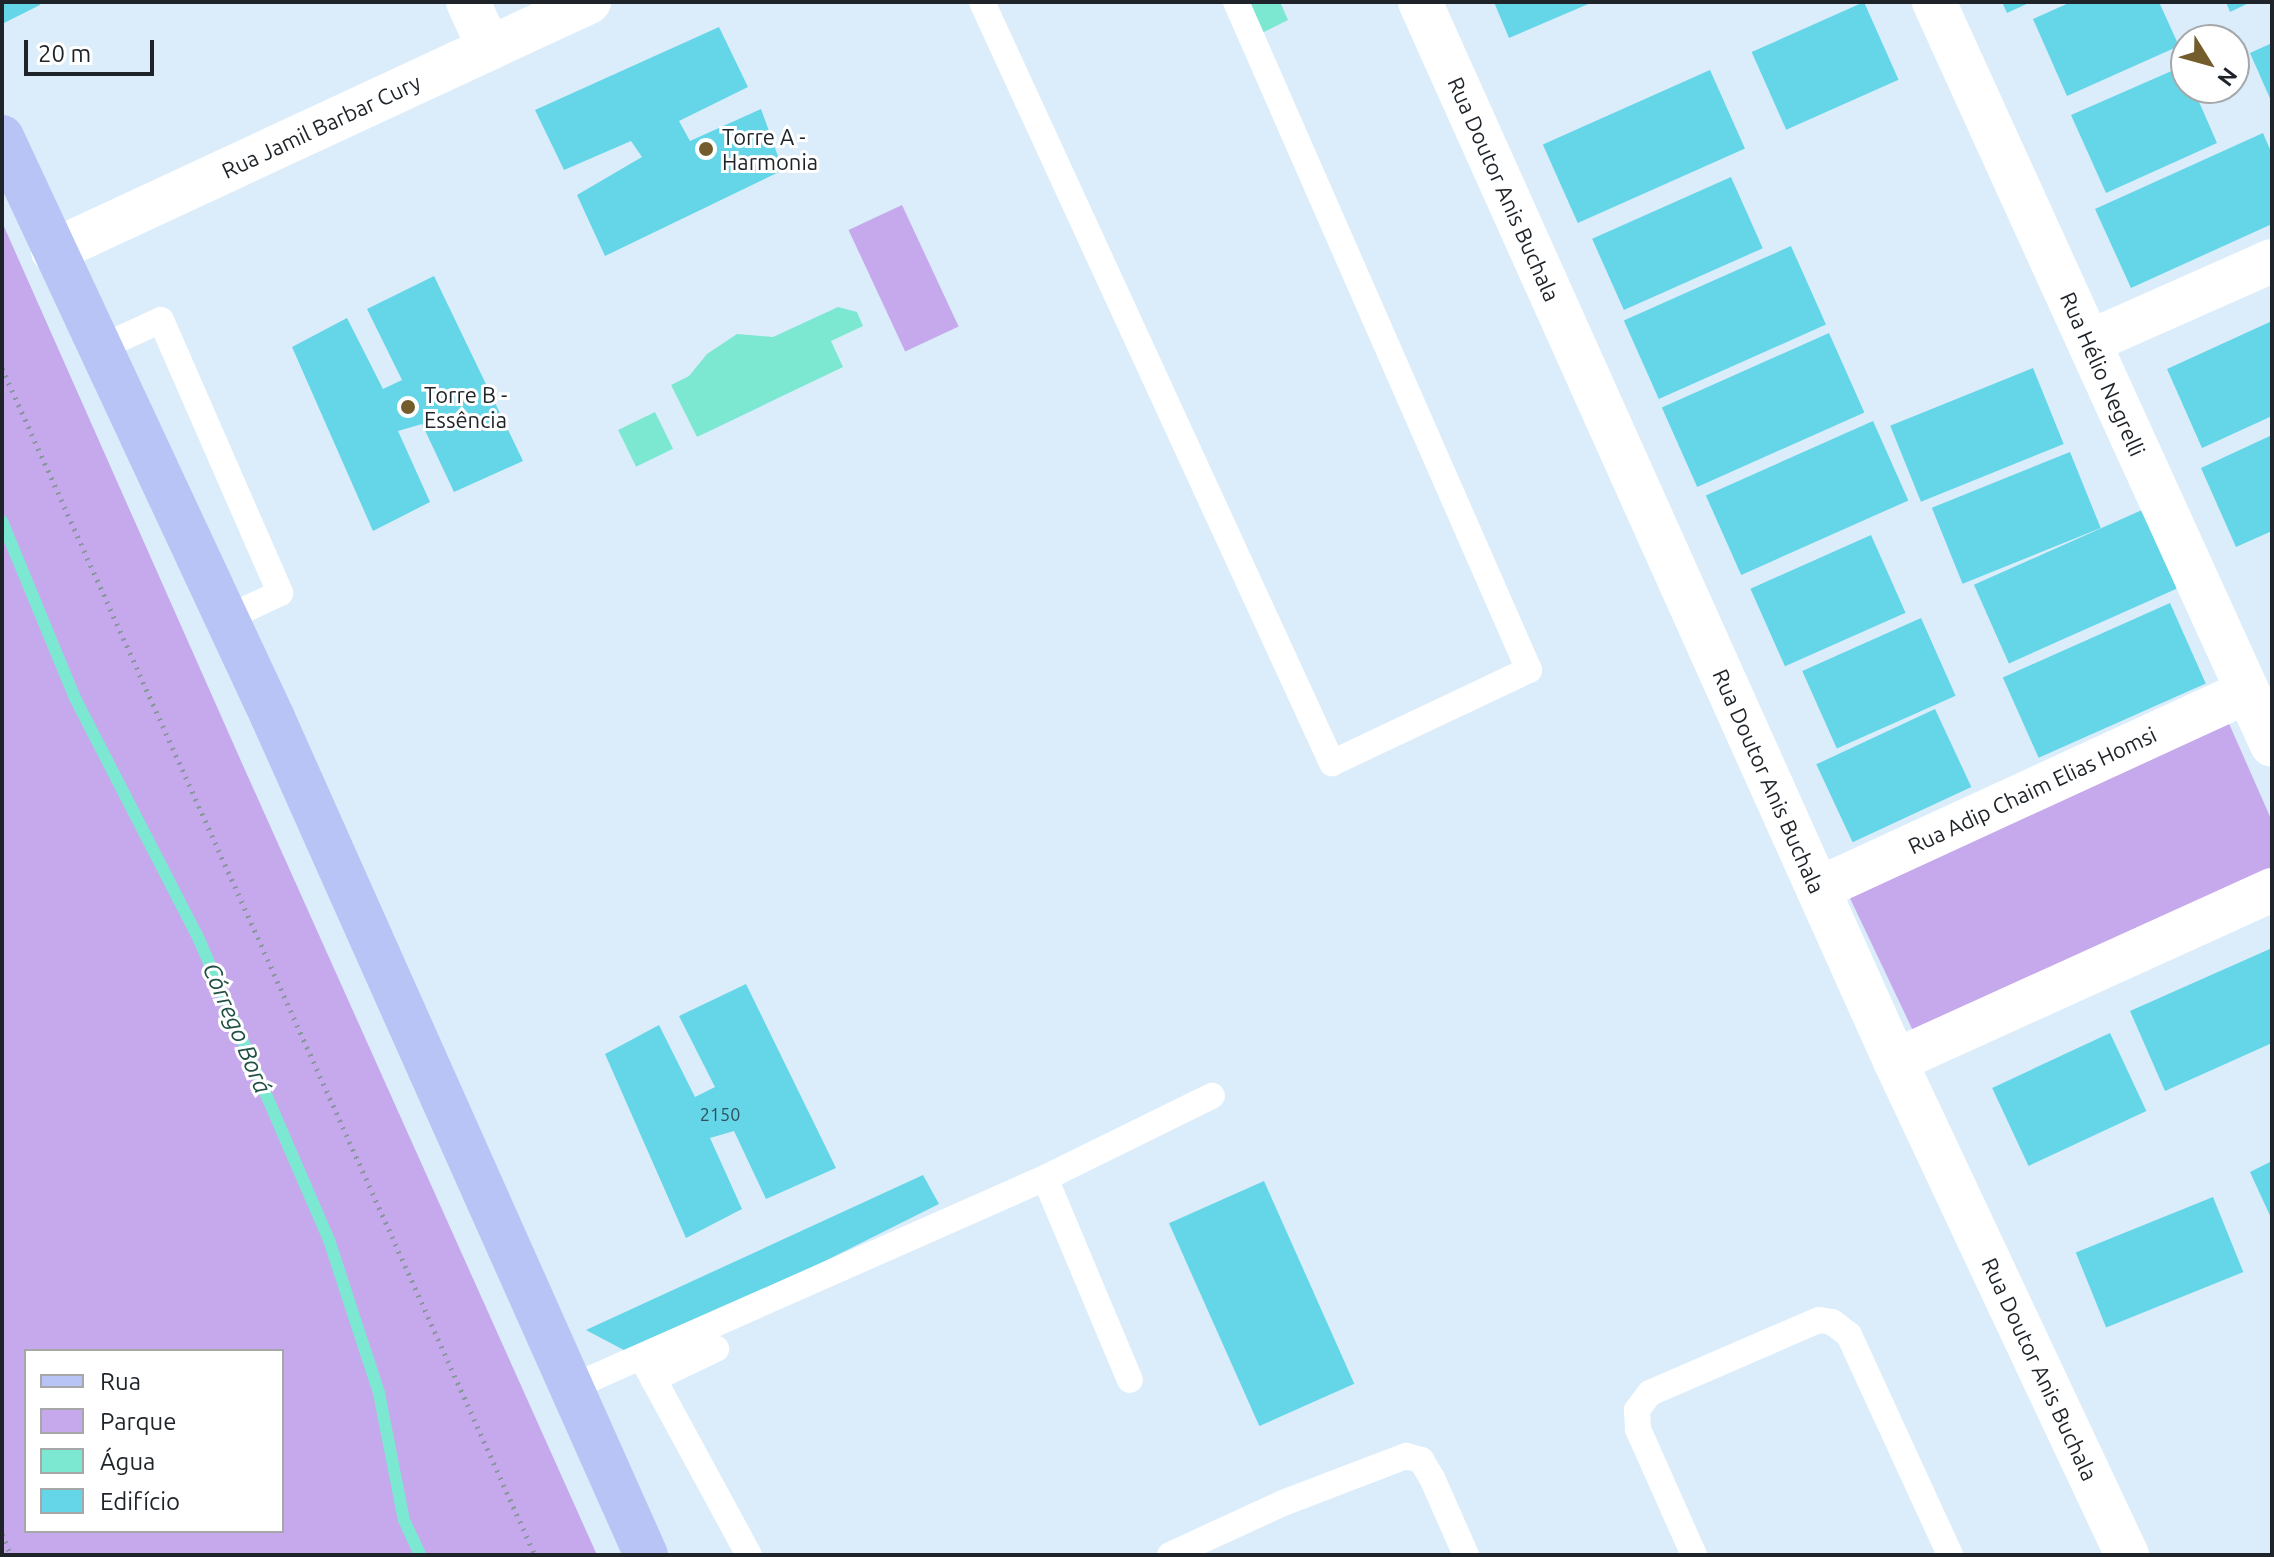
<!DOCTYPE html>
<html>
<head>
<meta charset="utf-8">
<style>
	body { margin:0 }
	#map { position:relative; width:2274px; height:1557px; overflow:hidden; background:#dbedfb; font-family:Ubuntu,sans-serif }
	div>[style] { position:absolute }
	.green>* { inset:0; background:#c6a9ec; transform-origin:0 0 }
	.water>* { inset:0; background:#7ce8d1; transform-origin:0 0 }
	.stream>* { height:12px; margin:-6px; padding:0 6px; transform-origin:6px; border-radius:6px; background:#7ce8d1 }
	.building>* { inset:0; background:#64d6e8; transform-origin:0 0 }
	.path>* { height:5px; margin-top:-2.5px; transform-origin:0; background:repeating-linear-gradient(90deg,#8a97a1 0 2px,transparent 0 8px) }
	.lane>* { height:26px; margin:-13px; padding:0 13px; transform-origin:13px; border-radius:13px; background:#fff }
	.street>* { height:44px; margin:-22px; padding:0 22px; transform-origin:22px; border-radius:22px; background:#fff }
	.primary>* { height:44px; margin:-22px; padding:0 22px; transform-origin:22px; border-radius:22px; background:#b8c4f6 }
	.dots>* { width:22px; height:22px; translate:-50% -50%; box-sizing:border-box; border:4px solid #fff; border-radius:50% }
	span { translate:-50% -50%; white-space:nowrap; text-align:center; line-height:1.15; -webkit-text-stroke:6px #fff; paint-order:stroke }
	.number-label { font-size:18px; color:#305059 }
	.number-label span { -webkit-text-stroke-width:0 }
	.street-label { font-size:22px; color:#1e2429 }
	.poi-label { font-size:22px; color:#1e2429 }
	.left { translate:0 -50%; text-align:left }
	.water-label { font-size:24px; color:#215046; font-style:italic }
	.frame { position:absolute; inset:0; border:4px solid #1e2429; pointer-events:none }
	.legend { position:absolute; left:24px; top:1349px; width:260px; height:184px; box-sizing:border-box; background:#fff; border:2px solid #a5a7a9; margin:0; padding:10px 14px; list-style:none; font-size:24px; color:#1e2429 }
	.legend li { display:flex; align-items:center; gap:16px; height:40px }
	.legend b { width:40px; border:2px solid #a5a7a9 }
	.north { position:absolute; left:2170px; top:24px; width:80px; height:80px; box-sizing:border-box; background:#fff; border:2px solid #a5a7a9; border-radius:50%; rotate:127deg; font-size:22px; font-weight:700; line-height:32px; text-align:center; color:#1e2429 }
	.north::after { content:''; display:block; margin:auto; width:28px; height:36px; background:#745c2c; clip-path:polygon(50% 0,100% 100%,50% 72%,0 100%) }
	.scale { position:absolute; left:24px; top:40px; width:130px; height:36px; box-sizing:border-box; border:4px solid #1e2429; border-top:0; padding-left:10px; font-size:24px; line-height:28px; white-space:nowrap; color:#1e2429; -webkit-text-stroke:6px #fff; paint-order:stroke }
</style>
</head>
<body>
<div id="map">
	<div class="green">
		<i style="left:902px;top:205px;width:134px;height:59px;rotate:65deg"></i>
		<i style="clip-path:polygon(evenodd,2px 222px,245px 770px,597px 1555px,2px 1555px,2px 222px,26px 1351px,282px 1351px,282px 1531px,26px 1531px,26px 1351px)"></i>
		<i style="clip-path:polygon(2227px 719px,2272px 821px,2272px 874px,1916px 1037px,1848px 894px)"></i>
	</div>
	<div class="water">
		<i style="clip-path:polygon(1247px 2px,1280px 2px,1288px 20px,1262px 33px)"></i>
		<i style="clip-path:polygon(838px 307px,857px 312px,863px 326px,831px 341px,843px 367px,697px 437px,671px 385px,689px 376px,707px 354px,737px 334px,773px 337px)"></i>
		<i style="left:655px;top:412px;width:41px;height:41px;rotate:64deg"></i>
	</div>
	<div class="stream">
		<i style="left:2px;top:521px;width:191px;rotate:67.6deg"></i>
		<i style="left:75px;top:698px;width:267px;rotate:62.8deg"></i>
		<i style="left:197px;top:935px;width:335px;rotate:66.6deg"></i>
		<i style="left:330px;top:1243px;width:158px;rotate:71.9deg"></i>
		<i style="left:379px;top:1393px;width:129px;rotate:78.9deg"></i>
		<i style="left:404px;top:1520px;width:38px;rotate:65deg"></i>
	</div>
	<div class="building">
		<i style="clip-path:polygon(2px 2px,39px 2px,40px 5px,2px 24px)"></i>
		<i style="clip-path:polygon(1494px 2px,1593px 2px,1509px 38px)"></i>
		<i style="left:1864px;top:2px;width:85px;height:123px;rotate:66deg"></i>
		<i style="clip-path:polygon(2002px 2px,2031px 2px,2007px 13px)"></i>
		<i style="clip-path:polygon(2071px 2px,2159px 2px,2179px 46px,2067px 96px,2033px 19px)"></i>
		<i style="clip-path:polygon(2226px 2px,2251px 2px,2230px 12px)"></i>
		<i style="clip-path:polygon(719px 27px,748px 87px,679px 121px,690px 141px,761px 109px,783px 170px,605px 256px,577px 195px,642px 157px,631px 141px,564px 170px,535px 110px)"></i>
		<i style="clip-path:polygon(2272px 43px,2272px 103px,2250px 53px)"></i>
		<i style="clip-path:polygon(2183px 66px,2186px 88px,2193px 88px,2217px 143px,2106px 193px,2071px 115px)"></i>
		<i style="left:1710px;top:70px;width:86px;height:183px;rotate:66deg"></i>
		<i style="clip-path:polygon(2263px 133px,2272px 154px,2272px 224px,2131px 288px,2095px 209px)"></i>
		<i style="left:1731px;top:177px;width:78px;height:152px;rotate:66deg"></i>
		<i style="left:1791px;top:246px;width:86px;height:183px;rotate:66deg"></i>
		<i style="clip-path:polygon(434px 276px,523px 461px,454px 492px,422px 424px,398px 431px,430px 502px,373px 531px,292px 347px,347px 318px,383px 389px,402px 380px,367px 309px)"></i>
		<i style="clip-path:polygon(2272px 321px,2272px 416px,2202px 448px,2167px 369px)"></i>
		<i style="left:1829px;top:333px;width:87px;height:183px;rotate:66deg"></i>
		<i style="left:2033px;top:368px;width:82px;height:154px;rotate:68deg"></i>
		<i style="left:1873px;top:421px;width:87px;height:183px;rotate:66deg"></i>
		<i style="clip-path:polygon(2272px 435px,2272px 531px,2236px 547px,2201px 468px)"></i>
		<i style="left:2070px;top:452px;width:82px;height:149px;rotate:68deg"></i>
		<i style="left:2142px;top:510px;width:86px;height:184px;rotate:66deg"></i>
		<i style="left:1871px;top:535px;width:85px;height:132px;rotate:66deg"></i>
		<i style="left:2170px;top:603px;width:88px;height:183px;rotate:66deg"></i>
		<i style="left:1921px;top:618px;width:85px;height:130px;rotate:66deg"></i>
		<i style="left:1935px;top:709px;width:86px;height:131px;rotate:65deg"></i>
		<i style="clip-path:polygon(2272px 948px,2272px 1043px,2165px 1091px,2130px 1011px)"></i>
		<i style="clip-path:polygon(746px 984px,836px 1168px,766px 1199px,734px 1131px,710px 1138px,742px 1209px,686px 1238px,605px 1054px,659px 1025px,695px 1097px,715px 1087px,679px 1016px)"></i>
		<i style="left:2110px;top:1033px;width:86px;height:130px;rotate:65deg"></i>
		<i style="clip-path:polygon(2272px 1161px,2272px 1220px,2250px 1172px)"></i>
		<i style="clip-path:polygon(923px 1175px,939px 1204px,635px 1356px,586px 1330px)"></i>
		<i style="left:1264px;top:1181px;width:222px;height:104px;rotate:66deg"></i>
		<i style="left:2213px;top:1197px;width:81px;height:148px;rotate:68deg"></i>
	</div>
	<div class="path">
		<i style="left:2px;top:368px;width:1301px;rotate:65.82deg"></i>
		<i style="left:2px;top:1534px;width:23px;rotate:67deg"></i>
	</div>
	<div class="lane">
		<i style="left:982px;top:2px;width:838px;rotate:65.3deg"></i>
		<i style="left:1332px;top:763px;width:218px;rotate:-25.3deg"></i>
		<i style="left:1529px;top:670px;width:729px;rotate:-113.68deg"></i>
		<i style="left:98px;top:349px;width:69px;rotate:-24.7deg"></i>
		<i style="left:161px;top:320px;width:298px;rotate:66.4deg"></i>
		<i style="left:280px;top:593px;width:59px;rotate:154.7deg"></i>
		<i style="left:1045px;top:1178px;width:219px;rotate:67.2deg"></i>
		<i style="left:642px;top:1358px;width:224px;rotate:61.5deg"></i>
		<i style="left:653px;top:1379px;width:70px;rotate:-25.5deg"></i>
		<i style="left:570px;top:1388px;width:519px;rotate:-23.85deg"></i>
		<i style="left:1045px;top:1178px;width:186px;rotate:-26.2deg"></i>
		<i style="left:1170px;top:1555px;width:124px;rotate:-24.7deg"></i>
		<i style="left:1283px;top:1503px;width:132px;rotate:-20.9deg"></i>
		<i style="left:1406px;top:1456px;width:16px;rotate:15deg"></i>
		<i style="left:1421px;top:1460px;width:21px;rotate:59deg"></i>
		<i style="left:1432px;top:1478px;width:84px;rotate:66.2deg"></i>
		<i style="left:1694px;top:1555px;width:138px;rotate:-114deg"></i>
		<i style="left:1638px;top:1429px;width:19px;rotate:-93deg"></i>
		<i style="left:1637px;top:1410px;width:21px;rotate:-53deg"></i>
		<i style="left:1650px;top:1393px;width:184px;rotate:-23.4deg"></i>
		<i style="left:1819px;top:1320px;width:13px;rotate:9deg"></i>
		<i style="left:1832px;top:1322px;width:21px;rotate:37deg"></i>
		<i style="left:1849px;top:1335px;width:242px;rotate:65.3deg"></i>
	</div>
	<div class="street">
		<i style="left:468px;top:2px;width:51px;rotate:65.5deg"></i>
		<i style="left:1420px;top:2px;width:1161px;rotate:65.84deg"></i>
		<i style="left:1895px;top:1061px;width:546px;rotate:64.84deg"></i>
		<i style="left:1934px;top:2px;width:816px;rotate:65.54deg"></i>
		<i style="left:53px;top:251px;width:591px;rotate:-24.92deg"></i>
		<i style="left:2089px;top:342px;width:200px;rotate:-23.9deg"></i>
		<i style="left:1818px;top:889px;width:472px;rotate:-24.7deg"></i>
		<i style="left:1895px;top:1061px;width:414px;rotate:-24.4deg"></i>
	</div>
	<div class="primary">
		<i style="left:2px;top:137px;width:641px;rotate:64.99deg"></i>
		<i style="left:273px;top:718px;width:916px;rotate:65.98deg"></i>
	</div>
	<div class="dots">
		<i style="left:706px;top:149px;background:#745c2c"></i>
		<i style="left:408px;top:407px;background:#745c2c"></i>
	</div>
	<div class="number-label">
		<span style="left:720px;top:1114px">2150</span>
	</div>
	<div class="street-label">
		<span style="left:321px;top:126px;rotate:-25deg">Rua Jamil Barbar Cury</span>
		<span style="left:1504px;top:189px;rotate:66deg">Rua Doutor Anis Buchala</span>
		<span style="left:2103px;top:374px;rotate:66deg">Rua Hélio Negrelli</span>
		<span style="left:1769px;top:781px;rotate:66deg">Rua Doutor Anis Buchala</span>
		<span style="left:2032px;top:790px;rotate:-25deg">Rua Adip Chaim Elias Homsi</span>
		<span style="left:2040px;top:1369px;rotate:65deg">Rua Doutor Anis Buchala</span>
	</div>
	<div class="poi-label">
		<span class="left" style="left:722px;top:149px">Torre A -<br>Harmonia</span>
		<span class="left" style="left:424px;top:407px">Torre B -<br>Essência</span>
	</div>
	<div class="water-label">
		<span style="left:237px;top:1028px;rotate:67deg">Córrego Borá</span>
	</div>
	<div class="frame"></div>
	<ul class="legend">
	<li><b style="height:10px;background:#b8c4f6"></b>Rua</li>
	<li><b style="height:22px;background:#c6a9ec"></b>Parque</li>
	<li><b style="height:22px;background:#7ce8d1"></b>Água</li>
	<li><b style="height:22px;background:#64d6e8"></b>Edifício</li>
	</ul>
	<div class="north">N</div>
	<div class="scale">20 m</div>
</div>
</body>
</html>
